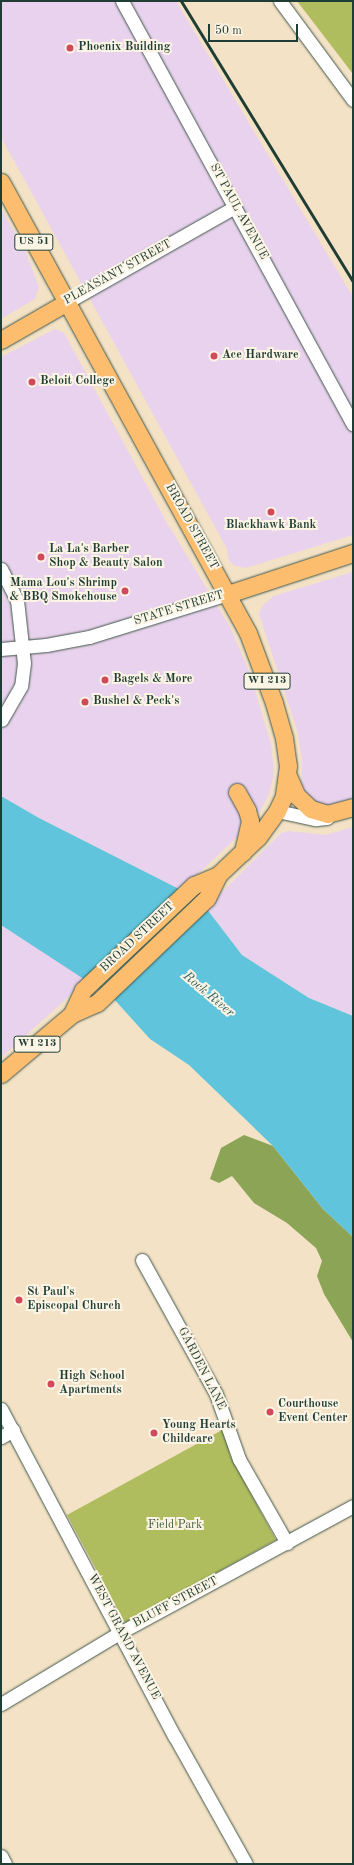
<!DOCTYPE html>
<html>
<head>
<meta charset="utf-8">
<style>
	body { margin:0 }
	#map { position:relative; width:354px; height:1865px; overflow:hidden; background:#f3e2c5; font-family:"Old Standard TT",serif }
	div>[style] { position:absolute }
	.built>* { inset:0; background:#e9d2ed }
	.green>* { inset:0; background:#afbd5f }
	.forest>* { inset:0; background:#8ba456 }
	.water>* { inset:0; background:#5fc4dc }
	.roads { filter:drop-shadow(0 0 1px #3f564a) drop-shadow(0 0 1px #3f564a) }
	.minor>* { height:13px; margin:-6.5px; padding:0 6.5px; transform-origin:6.5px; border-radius:6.5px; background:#fff }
	.major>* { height:17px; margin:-8.5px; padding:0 8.5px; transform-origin:8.5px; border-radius:8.5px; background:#fcbd6f }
	.rail>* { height:3px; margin:-1.5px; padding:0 1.5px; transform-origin:1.5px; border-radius:1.5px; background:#1f3d34 }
	.dots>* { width:11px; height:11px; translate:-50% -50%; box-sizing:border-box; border:2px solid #fcf5e5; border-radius:50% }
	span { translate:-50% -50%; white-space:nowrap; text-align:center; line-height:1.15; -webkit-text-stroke:4px #fcf5e5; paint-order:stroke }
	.shield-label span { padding:1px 3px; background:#fcf5e5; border:1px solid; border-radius:3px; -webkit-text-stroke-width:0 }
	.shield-label { font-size:11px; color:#1f3d34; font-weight:700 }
	.poi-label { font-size:12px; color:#1f3d34; font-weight:700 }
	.left { translate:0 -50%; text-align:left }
	.right { translate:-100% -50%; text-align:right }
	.street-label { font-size:12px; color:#1f3d34 }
	.park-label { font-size:12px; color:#435d3f }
	.water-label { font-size:13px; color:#2f5f5e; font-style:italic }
	.frame { position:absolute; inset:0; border:2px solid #1f3d34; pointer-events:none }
	.scale { position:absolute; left:208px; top:24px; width:90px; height:18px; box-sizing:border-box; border:2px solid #1f3d34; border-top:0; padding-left:5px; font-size:12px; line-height:14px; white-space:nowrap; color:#1f3d34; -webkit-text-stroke:3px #fcf5e5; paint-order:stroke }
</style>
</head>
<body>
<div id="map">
	<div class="built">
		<i style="clip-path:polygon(1px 1px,176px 1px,353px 297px,353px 535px,246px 568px,235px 566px,229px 561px,227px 549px,1px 137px)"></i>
		<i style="clip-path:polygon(1px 208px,26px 253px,39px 287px,35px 299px,1px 319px)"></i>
		<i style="clip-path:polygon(55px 329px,64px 333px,167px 523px,230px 627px,249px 671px,271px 744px,274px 773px,269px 794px,260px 811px,237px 837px,181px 890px,39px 818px,1px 796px,1px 357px)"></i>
		<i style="clip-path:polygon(353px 572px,353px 808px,333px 808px,311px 805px,301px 787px,302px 759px,297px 730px,259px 614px,263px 605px,274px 596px)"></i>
		<i style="clip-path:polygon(353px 827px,353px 1016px,309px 998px,242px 955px,206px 908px,281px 833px,289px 831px,326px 835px)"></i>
		<i style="clip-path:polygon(1px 925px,87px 980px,1px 1058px)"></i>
	</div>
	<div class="green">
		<i style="clip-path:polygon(297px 1px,353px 1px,353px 74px)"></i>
		<i style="clip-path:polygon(224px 1429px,230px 1455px,276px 1540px,125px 1623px,67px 1515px)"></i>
	</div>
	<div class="forest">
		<i style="clip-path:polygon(244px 1135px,273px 1146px,323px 1209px,353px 1237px,353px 1342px,324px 1294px,317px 1276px,322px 1261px,316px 1248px,287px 1223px,254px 1203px,232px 1176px,219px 1183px,210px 1179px,221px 1148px)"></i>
	</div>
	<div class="water">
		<i style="clip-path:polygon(1px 796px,39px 818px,181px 890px,206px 908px,242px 955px,309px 998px,353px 1016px,353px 1237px,323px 1209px,273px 1146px,189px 1065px,150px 1039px,113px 998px,1px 925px)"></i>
	</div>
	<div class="roads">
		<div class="minor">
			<i style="left:122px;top:1px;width:482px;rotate:61.4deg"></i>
			<i style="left:280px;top:1px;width:123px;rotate:53.6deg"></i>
			<i style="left:67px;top:302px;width:193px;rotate:-29.5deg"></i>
			<i style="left:1px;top:569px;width:35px;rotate:63deg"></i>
			<i style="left:17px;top:600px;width:63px;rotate:83.7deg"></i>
			<i style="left:24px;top:663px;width:23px;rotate:97deg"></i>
			<i style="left:21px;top:686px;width:39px;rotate:120deg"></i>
			<i style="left:1px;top:649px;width:45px;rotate:-5.1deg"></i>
			<i style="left:46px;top:645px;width:44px;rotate:-10.5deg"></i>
			<i style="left:89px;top:637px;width:145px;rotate:-17.2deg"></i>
			<i style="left:277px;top:811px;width:40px;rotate:12deg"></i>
			<i style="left:316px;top:819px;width:11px;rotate:-5deg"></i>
			<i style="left:142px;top:1260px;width:153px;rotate:61.1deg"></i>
			<i style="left:216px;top:1394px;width:69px;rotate:70.5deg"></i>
			<i style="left:239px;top:1459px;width:97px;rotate:60.3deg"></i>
			<i style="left:1px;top:1409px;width:371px;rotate:62.1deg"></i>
			<i style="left:175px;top:1737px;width:145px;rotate:60.8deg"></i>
			<i style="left:1px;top:1437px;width:14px;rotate:-30deg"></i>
			<i style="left:1px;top:1704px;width:140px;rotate:-31deg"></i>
			<i style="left:121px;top:1632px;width:264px;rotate:-28.5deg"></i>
			<i style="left:1px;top:1856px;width:9px;rotate:63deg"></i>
		</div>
		<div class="major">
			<i style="left:1px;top:182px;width:514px;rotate:61.29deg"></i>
			<i style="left:248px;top:633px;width:75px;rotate:69.6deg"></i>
			<i style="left:274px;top:703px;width:36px;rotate:74deg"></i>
			<i style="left:284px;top:738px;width:28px;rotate:82deg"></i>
			<i style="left:288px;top:766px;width:30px;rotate:98deg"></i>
			<i style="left:284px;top:796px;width:17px;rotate:115deg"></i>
			<i style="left:277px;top:811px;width:32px;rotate:126deg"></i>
			<i style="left:258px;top:837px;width:55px;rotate:136.5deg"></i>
			<i style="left:218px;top:875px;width:26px;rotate:157deg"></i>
			<i style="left:194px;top:885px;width:153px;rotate:136.6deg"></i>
			<i style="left:83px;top:990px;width:26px;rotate:115deg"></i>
			<i style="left:1px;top:340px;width:76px;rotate:-29.9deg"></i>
			<i style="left:228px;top:594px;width:132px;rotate:-18.2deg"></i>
			<i style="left:288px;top:776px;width:22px;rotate:66deg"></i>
			<i style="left:297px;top:796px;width:19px;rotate:43deg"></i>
			<i style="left:311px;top:809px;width:17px;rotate:17deg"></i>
			<i style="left:327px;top:814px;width:27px;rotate:-15deg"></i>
			<i style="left:237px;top:792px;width:21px;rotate:61deg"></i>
			<i style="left:247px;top:810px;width:11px;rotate:75deg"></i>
			<i style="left:250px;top:821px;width:32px;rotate:103deg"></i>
			<i style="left:1px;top:1074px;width:93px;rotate:-40.2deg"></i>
			<i style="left:72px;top:1014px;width:27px;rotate:-24deg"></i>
			<i style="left:97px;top:1003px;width:152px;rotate:-43.7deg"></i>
			<i style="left:207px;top:898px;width:25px;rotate:-64deg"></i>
		</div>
	</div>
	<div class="rail">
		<i style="left:181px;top:1px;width:329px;rotate:58.5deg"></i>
	</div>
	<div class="dots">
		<i style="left:70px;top:48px;background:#d1495b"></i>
		<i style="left:214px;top:356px;background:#d1495b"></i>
		<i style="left:32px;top:382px;background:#d1495b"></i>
		<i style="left:271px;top:512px;background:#d1495b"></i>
		<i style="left:41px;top:557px;background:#d1495b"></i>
		<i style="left:125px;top:591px;background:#d1495b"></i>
		<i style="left:105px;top:680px;background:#d1495b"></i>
		<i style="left:85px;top:702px;background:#d1495b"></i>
		<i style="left:19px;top:1300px;background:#d1495b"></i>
		<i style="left:51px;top:1384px;background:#d1495b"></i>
		<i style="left:270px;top:1412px;background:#d1495b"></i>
		<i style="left:154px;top:1433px;background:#d1495b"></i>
	</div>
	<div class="shield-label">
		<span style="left:34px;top:242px">US 51</span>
		<span style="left:267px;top:681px">WI 213</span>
		<span style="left:37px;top:1044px">WI 213</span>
	</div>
	<div class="poi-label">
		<span class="left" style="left:78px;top:48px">Phoenix Building</span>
		<span class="left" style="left:222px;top:356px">Ace Hardware</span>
		<span class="left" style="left:40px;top:382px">Beloit College</span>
		<span style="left:271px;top:526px">Blackhawk Bank</span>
		<span class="left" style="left:49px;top:557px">La La's Barber<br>Shop &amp; Beauty Salon</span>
		<span class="right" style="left:117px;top:591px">Mama Lou's Shrimp<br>&amp; BBQ Smokehouse</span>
		<span class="left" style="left:113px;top:680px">Bagels &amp; More</span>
		<span class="left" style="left:93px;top:702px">Bushel &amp; Peck's</span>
		<span class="left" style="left:27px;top:1300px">St Paul's<br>Episcopal Church</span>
		<span class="left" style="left:59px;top:1384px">High School<br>Apartments</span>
		<span class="left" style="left:278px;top:1412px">Courthouse<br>Event Center</span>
		<span class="left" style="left:162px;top:1433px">Young Hearts<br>Childcare</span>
	</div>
	<div class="street-label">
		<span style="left:238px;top:212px;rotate:61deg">ST PAUL AVENUE</span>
		<span style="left:118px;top:273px;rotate:-29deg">PLEASANT STREET</span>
		<span style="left:191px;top:527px;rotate:61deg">BROAD STREET</span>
		<span style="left:179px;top:609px;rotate:-17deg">STATE STREET</span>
		<span style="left:138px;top:938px;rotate:-43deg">BROAD STREET</span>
		<span style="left:201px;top:1369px;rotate:63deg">GARDEN LANE</span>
		<span style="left:176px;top:1603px;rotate:-28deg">BLUFF STREET</span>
		<span style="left:123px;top:1637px;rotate:62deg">WEST GRAND AVENUE</span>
	</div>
	<div class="park-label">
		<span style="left:175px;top:1526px">Field Park</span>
	</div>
	<div class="water-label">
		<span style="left:208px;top:995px;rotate:40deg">Rock River</span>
	</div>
	<div class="frame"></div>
	<div class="scale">50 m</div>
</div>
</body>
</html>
